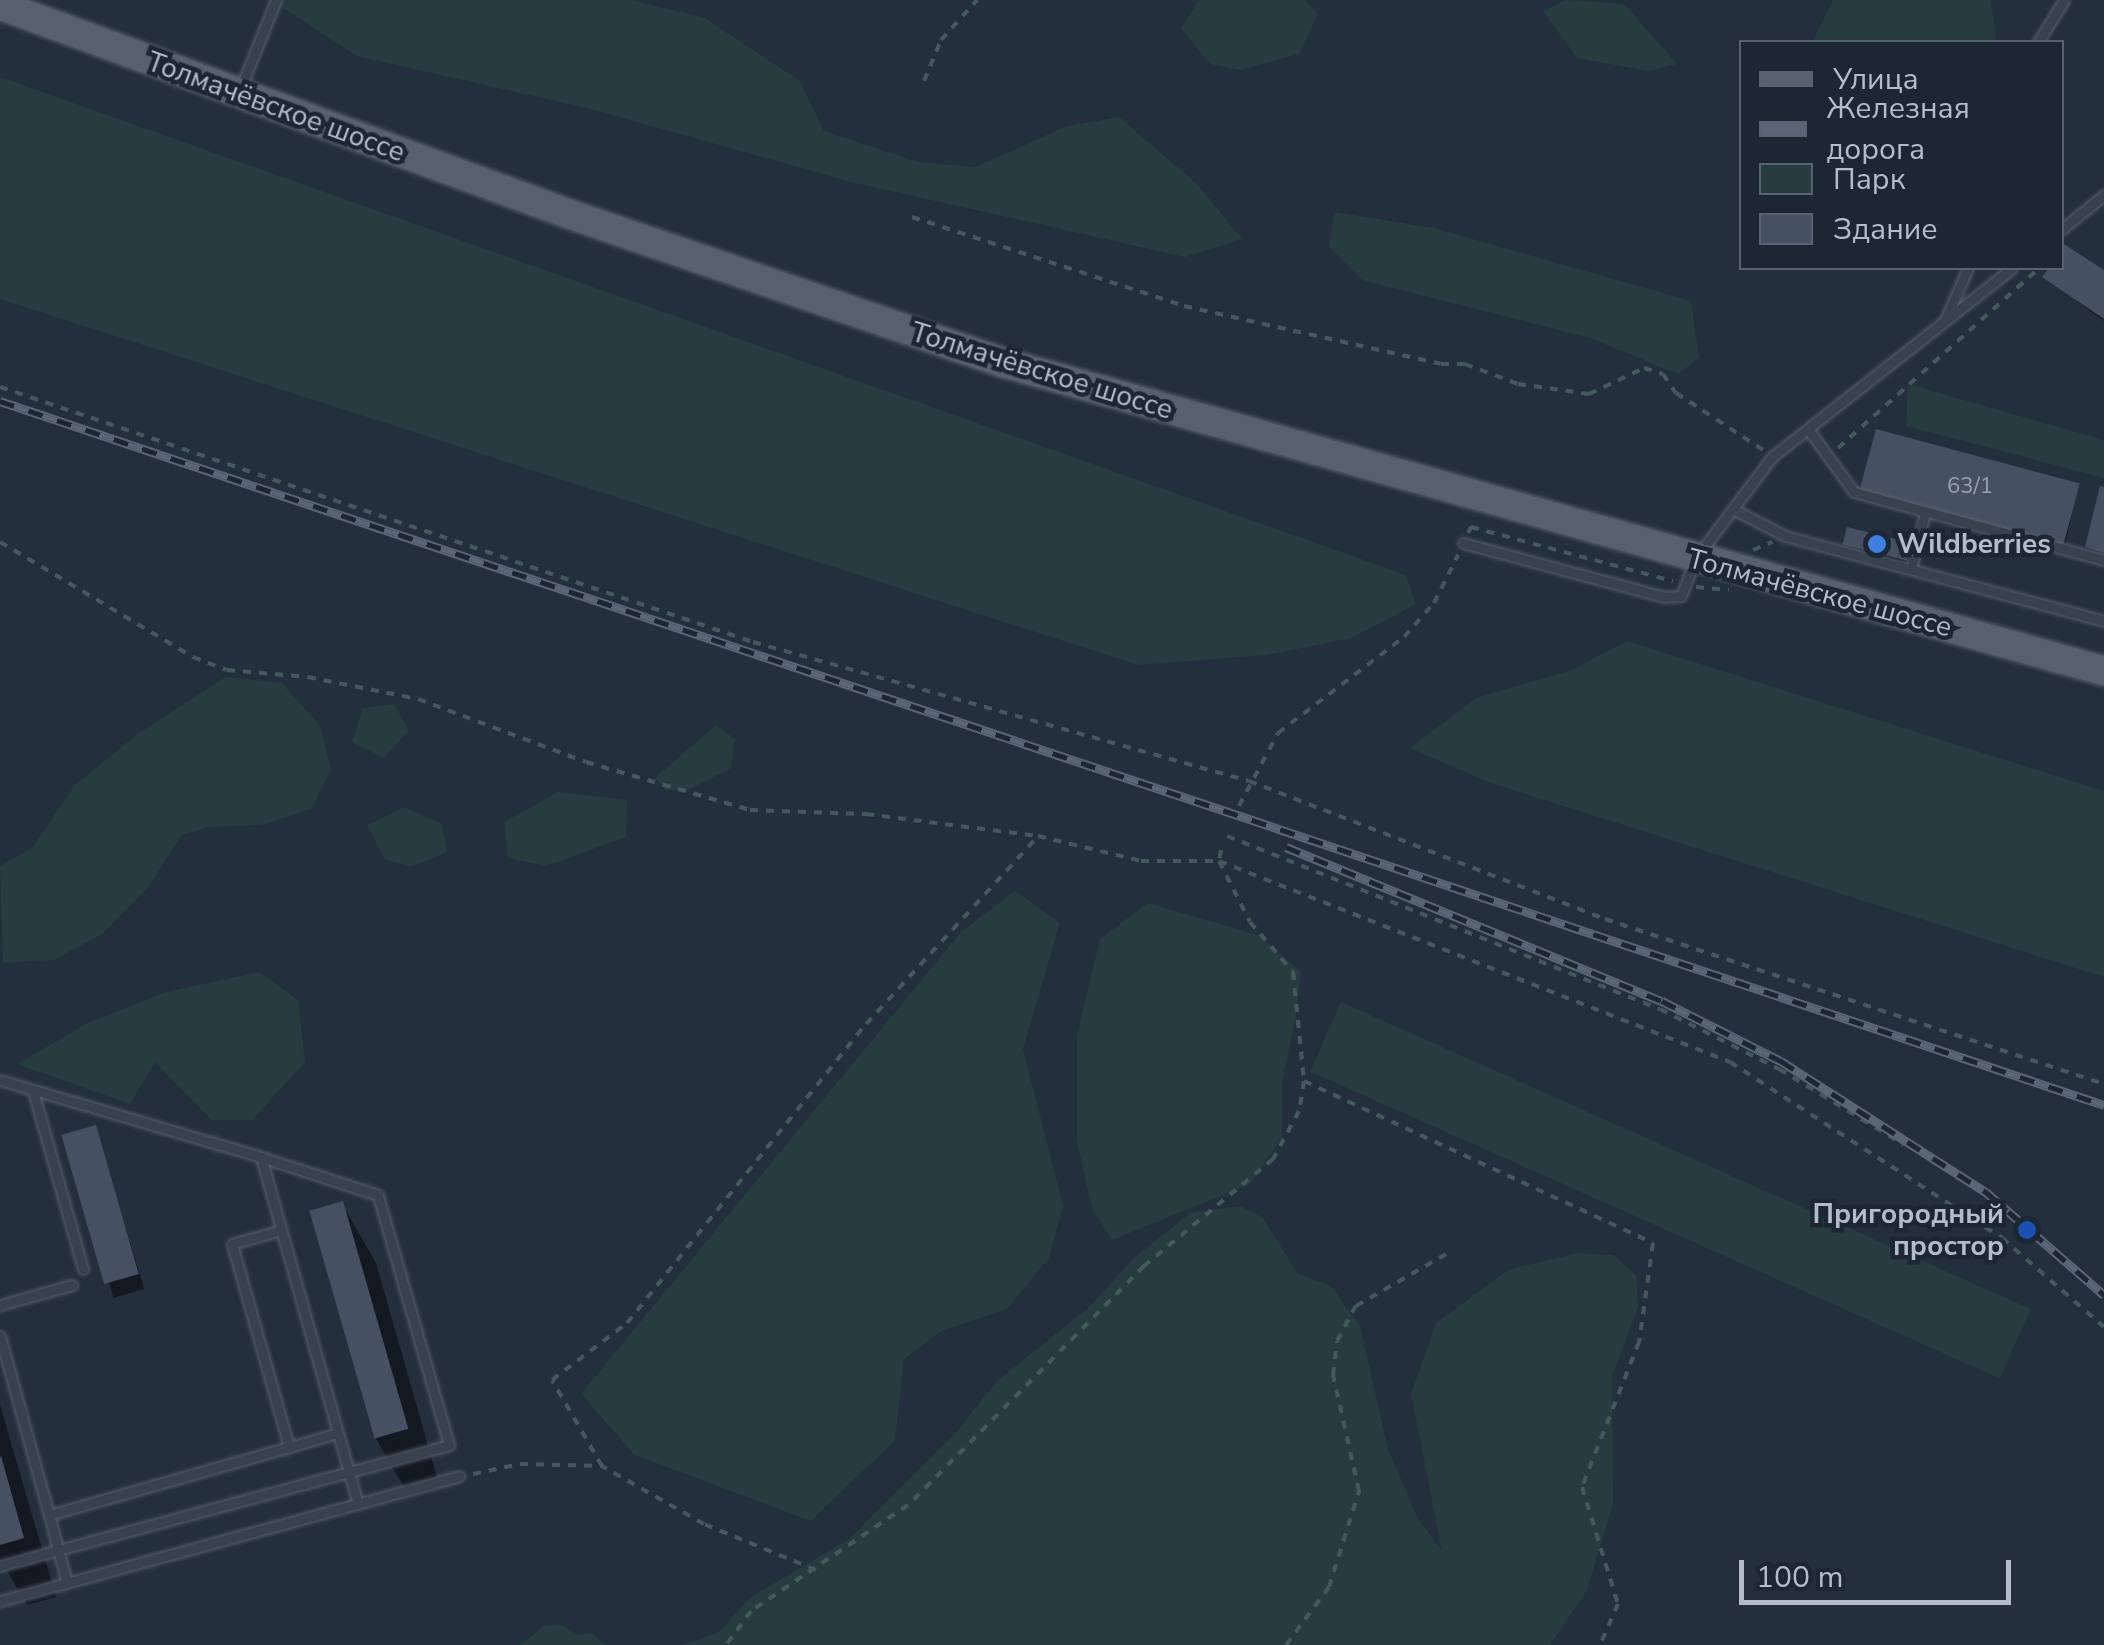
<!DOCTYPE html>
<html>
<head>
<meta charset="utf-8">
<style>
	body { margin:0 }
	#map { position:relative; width:2104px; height:1645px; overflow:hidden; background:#242f3e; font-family:"Nunito Sans",sans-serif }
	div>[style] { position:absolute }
	.green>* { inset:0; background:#263c3f; transform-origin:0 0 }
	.shadow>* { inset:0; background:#0007; transform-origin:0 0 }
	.building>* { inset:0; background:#455162; transform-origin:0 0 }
	.path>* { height:4px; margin-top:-2px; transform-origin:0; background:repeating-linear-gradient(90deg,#44595c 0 8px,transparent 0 16px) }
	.roads { filter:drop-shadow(0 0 2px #565f6c) drop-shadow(0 0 2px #565f6c) }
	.lane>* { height:9px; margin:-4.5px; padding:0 4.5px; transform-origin:4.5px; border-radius:4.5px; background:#38414e }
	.primary>* { height:28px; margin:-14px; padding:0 14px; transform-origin:14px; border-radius:14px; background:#56606e }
	.rail>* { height:9px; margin-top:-4.5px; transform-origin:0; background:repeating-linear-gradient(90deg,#1d2633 0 15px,#5a6575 0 30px); box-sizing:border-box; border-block:2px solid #5a6575 }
	.dots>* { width:28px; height:28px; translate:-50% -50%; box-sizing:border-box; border:5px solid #1d2633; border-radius:50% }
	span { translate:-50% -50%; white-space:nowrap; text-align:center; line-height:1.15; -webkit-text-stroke:9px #1d2633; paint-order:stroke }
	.number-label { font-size:22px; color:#98a1af }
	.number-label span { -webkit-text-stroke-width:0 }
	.street-label { font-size:28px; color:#b4bcc9 }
	.poi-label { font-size:28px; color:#b4bcc9; font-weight:700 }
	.left { translate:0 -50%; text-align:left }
	.right { translate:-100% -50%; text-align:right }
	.legend { position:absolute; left:1739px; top:40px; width:325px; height:230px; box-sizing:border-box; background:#1d2633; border:2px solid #59626f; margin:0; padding:12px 18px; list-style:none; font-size:30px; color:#b4bcc9 }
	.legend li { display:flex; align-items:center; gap:20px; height:50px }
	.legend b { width:50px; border:2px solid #59626f }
	.scale { position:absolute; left:1739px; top:1560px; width:272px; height:45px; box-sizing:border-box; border:5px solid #b4bcc9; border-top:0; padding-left:12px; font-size:30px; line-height:35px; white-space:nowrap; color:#b4bcc9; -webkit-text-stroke:8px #1d2633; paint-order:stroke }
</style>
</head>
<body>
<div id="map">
	<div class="green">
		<i style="clip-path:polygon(271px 0,630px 0,703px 17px,800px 81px,824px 131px,918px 162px,976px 167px,1067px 126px,1119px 117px,1196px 183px,1242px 239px,1185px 257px,855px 183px,591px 109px,357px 56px)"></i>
		<i style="clip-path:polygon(1199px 0,1305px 0,1318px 14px,1299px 54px,1241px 70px,1210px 64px,1181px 28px)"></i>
		<i style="clip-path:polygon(1566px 0,1624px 4px,1677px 64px,1649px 71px,1577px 58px,1543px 11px)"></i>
		<i style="clip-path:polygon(1833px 0,1991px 0,1996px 40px,1812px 42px)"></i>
		<i style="clip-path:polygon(0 77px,1406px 575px,1416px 604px,1351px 638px,1266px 655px,1138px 665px,0 299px)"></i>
		<i style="clip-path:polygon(1334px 212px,1434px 228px,1691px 301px,1699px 358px,1678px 374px,1590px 338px,1362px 280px,1329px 247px)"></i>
		<i style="clip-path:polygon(1908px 384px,2104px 440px,2104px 478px,1906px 426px)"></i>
		<i style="clip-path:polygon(1627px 641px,2104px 791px,2104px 977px,1488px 782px,1410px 748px,1478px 697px,1572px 670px)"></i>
		<i style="clip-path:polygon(226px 677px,282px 683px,320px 726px,331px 770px,311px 809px,263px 825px,207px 827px,181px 836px,149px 886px,102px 934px,54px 960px,3px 963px,0 866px,33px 847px,75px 785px,139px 733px)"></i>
		<i style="clip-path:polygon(394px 704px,409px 730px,384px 758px,352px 742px,363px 708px)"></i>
		<i style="clip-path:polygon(716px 725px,735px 739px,731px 768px,688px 790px,665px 790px,655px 778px)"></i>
		<i style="clip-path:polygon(558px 792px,627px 800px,626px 837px,546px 866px,508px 858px,504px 822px)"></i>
		<i style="clip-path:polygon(404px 807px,442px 824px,447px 852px,411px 867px,385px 859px,367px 825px)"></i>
		<i style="clip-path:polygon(1015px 891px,1060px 923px,1023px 1049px,1063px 1206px,1049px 1258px,1007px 1309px,941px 1331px,904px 1359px,895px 1440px,811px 1521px,635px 1455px,581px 1394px,962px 931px)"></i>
		<i style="clip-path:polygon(1148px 903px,1258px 935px,1301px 972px,1296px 1014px,1282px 1083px,1282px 1138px,1250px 1184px,1112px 1240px,1092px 1208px,1077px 1142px,1077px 1035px,1100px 939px)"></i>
		<i style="clip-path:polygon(260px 972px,298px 1000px,305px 1062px,252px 1120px,212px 1120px,155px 1062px,130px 1104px,17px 1064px,88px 1023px,166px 992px)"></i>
		<i style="left:1341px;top:1002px;width:755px;height:76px;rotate:24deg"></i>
		<i style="clip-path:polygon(1241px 1206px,1263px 1218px,1298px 1274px,1330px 1285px,1360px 1326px,1388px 1449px,1418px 1519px,1442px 1551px,1411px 1394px,1436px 1323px,1508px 1270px,1577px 1253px,1613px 1255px,1636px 1275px,1638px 1307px,1612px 1376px,1613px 1504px,1587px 1590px,1550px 1645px,682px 1645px,718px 1633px,751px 1597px,849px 1539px,954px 1435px,996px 1382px,1088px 1308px,1134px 1258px,1190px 1213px)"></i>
		<i style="clip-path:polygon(560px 1624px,578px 1635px,591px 1633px,605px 1645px,520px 1645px,544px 1626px)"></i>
	</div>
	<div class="shadow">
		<i style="clip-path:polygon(2065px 247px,2104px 273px,2104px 321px,2045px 277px,2052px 268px,2062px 268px)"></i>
		<i style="clip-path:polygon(2078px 485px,2065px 545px,1864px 492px)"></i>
		<i style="clip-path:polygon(1845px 544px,1909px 545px,1913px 552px,1909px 566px)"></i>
		<i style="left:95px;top:1128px;width:168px;height:32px;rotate:73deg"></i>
		<i style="clip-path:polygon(342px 1204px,376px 1263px,440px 1488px,409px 1496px,375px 1437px)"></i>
		<i style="clip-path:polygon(0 1405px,56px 1597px,27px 1605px,0 1559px)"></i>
	</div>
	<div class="building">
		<i style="clip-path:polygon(2064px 244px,2104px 270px,2104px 319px,2042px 277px,2049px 268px,2062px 268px)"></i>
		<i style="left:1876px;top:429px;width:211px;height:63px;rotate:15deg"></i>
		<i style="clip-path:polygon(2100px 486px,2104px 487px,2104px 553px,2085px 547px)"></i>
		<i style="left:1847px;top:527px;width:66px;height:18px;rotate:14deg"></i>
		<i style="left:96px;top:1125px;width:155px;height:36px;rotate:74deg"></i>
		<i style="left:343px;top:1201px;width:237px;height:35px;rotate:74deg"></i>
		<i style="clip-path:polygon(1px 1456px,24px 1538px,0 1545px,0 1457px)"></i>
	</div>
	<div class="path">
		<i style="left:924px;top:81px;width:44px;rotate:-67.5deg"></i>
		<i style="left:941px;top:40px;width:54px;rotate:-48deg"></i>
		<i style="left:912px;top:217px;width:286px;rotate:18.1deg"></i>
		<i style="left:1184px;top:306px;width:263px;rotate:12.7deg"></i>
		<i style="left:1441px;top:364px;width:24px"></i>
		<i style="left:1465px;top:364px;width:57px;rotate:20.7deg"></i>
		<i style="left:1518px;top:384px;width:72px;rotate:8deg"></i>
		<i style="left:1589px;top:394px;width:61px;rotate:-25.3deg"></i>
		<i style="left:1644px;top:368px;width:20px;rotate:18deg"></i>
		<i style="left:1663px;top:374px;width:23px;rotate:56deg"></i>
		<i style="left:1676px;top:393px;width:104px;rotate:33.2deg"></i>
		<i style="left:0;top:387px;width:795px;rotate:18.71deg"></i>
		<i style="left:753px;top:642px;width:515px;rotate:15.66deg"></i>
		<i style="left:1249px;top:781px;width:382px;rotate:21.2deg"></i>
		<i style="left:1605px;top:919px;width:526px;rotate:18.3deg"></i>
		<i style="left:1838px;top:448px;width:270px;rotate:-41.8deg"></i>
		<i style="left:1468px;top:533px;width:7px;rotate:-63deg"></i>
		<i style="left:1471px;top:527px;width:209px;rotate:15deg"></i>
		<i style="left:0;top:542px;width:225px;rotate:30.8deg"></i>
		<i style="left:193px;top:657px;width:36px;rotate:21deg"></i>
		<i style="left:227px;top:670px;width:81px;rotate:4.9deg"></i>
		<i style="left:308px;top:677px;width:112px;rotate:11.3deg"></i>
		<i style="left:418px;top:699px;width:179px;rotate:20.6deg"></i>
		<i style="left:586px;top:762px;width:171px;rotate:16.3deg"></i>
		<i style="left:750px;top:810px;width:116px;rotate:2deg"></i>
		<i style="left:866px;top:814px;width:173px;rotate:7.3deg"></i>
		<i style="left:1038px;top:836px;width:106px;rotate:13.6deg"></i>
		<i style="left:1141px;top:861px;width:78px"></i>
		<i style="left:1219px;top:861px;width:68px;rotate:63.1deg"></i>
		<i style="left:1250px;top:922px;width:66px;rotate:49.3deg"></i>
		<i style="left:1293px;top:972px;width:110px;rotate:84.2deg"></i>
		<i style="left:1304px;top:1081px;width:30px;rotate:99deg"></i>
		<i style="left:1299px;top:1111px;width:55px;rotate:118.4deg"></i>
		<i style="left:1273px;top:1159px;width:168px;rotate:140.3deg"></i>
		<i style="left:1144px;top:1266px;width:336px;rotate:134.6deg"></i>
		<i style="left:908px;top:1505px;width:189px;rotate:146deg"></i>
		<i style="left:751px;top:1611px;width:42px;rotate:126.3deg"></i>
		<i style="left:1753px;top:550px;width:21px;rotate:-23deg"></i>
		<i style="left:1696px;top:587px;width:33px;rotate:5deg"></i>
		<i style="left:1239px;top:806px;width:83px;rotate:-61.9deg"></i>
		<i style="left:1278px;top:733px;width:158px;rotate:-37.3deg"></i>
		<i style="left:1404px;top:637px;width:45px;rotate:-48.6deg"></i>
		<i style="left:1434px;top:603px;width:54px;rotate:-63.4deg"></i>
		<i style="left:1227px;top:836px;width:466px;rotate:21.8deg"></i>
		<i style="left:1660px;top:1009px;width:133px;rotate:26.8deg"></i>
		<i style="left:1779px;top:1069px;width:146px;rotate:31.3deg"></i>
		<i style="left:1221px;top:850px;width:11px;rotate:100deg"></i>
		<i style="left:1219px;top:861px;width:549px;rotate:21.47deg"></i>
		<i style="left:1730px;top:1062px;width:324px;rotate:32.9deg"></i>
		<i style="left:2002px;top:1238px;width:135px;rotate:41.1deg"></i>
		<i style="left:1304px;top:1081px;width:385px;rotate:24.9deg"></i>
		<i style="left:1653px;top:1243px;width:100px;rotate:98deg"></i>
		<i style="left:1639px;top:1342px;width:156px;rotate:111.5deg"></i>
		<i style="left:1582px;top:1487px;width:122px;rotate:72.9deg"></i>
		<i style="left:1618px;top:1604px;width:45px;rotate:113.7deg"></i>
		<i style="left:473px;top:1474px;width:48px;rotate:-12deg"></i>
		<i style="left:520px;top:1464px;width:82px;rotate:1.4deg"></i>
		<i style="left:816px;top:1570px;width:121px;rotate:-157.7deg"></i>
		<i style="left:704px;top:1524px;width:117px;rotate:-150.4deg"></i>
		<i style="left:602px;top:1466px;width:99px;rotate:-120.2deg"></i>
		<i style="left:552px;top:1380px;width:94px;rotate:-37.2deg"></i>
		<i style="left:627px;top:1323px;width:383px;rotate:-51.4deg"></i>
		<i style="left:866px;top:1024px;width:255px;rotate:-47.5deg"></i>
		<i style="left:1286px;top:1645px;width:72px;rotate:-53.4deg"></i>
		<i style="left:1329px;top:1587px;width:101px;rotate:-72.6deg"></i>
		<i style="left:1359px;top:1491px;width:119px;rotate:-102.6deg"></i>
		<i style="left:1333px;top:1375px;width:34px;rotate:-83deg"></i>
		<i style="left:1337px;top:1341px;width:40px;rotate:-62deg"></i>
		<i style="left:1356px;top:1306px;width:104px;rotate:-30deg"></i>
	</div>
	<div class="roads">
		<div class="lane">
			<i style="left:2038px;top:42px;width:49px;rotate:-58.2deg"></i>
			<i style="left:241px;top:87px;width:94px;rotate:-68.1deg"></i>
			<i style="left:2062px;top:229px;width:54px;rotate:-39deg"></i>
			<i style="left:1945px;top:320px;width:57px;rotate:-66.1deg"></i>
			<i style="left:1808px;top:429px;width:78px;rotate:53.9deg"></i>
			<i style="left:1854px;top:492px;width:259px;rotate:15.2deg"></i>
			<i style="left:1733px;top:509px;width:59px;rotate:27.4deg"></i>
			<i style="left:1785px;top:536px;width:330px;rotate:14.9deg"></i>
			<i style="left:1463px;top:543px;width:208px;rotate:15deg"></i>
			<i style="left:1664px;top:597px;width:17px;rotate:-3deg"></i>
			<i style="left:1681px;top:596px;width:40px;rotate:-69deg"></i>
			<i style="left:1695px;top:559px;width:128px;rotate:-53deg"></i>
			<i style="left:1772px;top:457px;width:305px;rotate:-38.2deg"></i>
			<i style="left:1911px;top:569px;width:58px;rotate:-76deg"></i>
			<i style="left:0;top:1080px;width:272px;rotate:16.4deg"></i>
			<i style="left:261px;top:1157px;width:360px;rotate:74.4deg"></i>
			<i style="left:33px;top:1091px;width:185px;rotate:74.3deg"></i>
			<i style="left:281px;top:1230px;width:51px;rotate:164.1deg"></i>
			<i style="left:232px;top:1244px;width:211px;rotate:74.3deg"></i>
			<i style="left:289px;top:1447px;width:51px;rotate:-15.9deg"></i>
			<i style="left:0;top:1305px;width:75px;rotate:-15.5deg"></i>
			<i style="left:0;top:1336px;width:186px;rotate:74.7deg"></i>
			<i style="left:49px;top:1515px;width:249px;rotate:-15.8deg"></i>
			<i style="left:0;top:1566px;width:60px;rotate:-15.4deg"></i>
			<i style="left:58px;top:1550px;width:36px;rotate:-104deg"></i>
			<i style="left:67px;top:1583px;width:34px;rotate:-105deg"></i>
			<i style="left:58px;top:1550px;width:405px;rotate:-15deg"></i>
			<i style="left:449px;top:1445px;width:260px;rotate:-105.9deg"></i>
			<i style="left:378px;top:1195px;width:123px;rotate:-162deg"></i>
			<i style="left:0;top:1601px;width:476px;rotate:-15.2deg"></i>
		</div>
		<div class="primary">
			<i style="left:0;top:5px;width:606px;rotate:20.17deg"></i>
			<i style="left:569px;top:214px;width:457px;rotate:18.9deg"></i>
			<i style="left:1001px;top:362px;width:1145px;rotate:15.65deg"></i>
		</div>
	</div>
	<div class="rail">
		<i style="left:0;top:401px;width:2219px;rotate:18.5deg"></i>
		<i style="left:1286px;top:847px;width:406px;rotate:22.3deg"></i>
		<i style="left:1662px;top:1001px;width:133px;rotate:26.8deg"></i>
		<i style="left:1781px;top:1061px;width:243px;rotate:32.6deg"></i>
		<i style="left:1986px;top:1192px;width:157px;rotate:41.1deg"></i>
	</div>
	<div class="dots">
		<i style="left:1877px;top:544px;background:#3f7fe0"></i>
		<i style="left:2027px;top:1230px;background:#1a4fb4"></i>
	</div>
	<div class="number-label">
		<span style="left:1970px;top:487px">63/1</span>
	</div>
	<div class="street-label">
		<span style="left:276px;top:107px;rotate:20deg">Толмачёвское шоссе</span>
		<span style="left:1042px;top:371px;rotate:17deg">Толмачёвское шоссе</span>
		<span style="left:1820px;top:593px;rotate:15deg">Толмачёвское шоссе</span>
	</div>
	<div class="poi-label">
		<span class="left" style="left:1897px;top:544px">Wildberries</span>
		<span class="right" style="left:2004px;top:1230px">Пригородный<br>простор</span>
	</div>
	<ul class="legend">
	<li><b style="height:12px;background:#56606e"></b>Улица</li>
	<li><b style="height:12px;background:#5a6575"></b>Железная дорога</li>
	<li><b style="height:28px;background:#263c3f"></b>Парк</li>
	<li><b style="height:28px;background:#455162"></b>Здание</li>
	</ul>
	<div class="scale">100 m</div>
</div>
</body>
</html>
